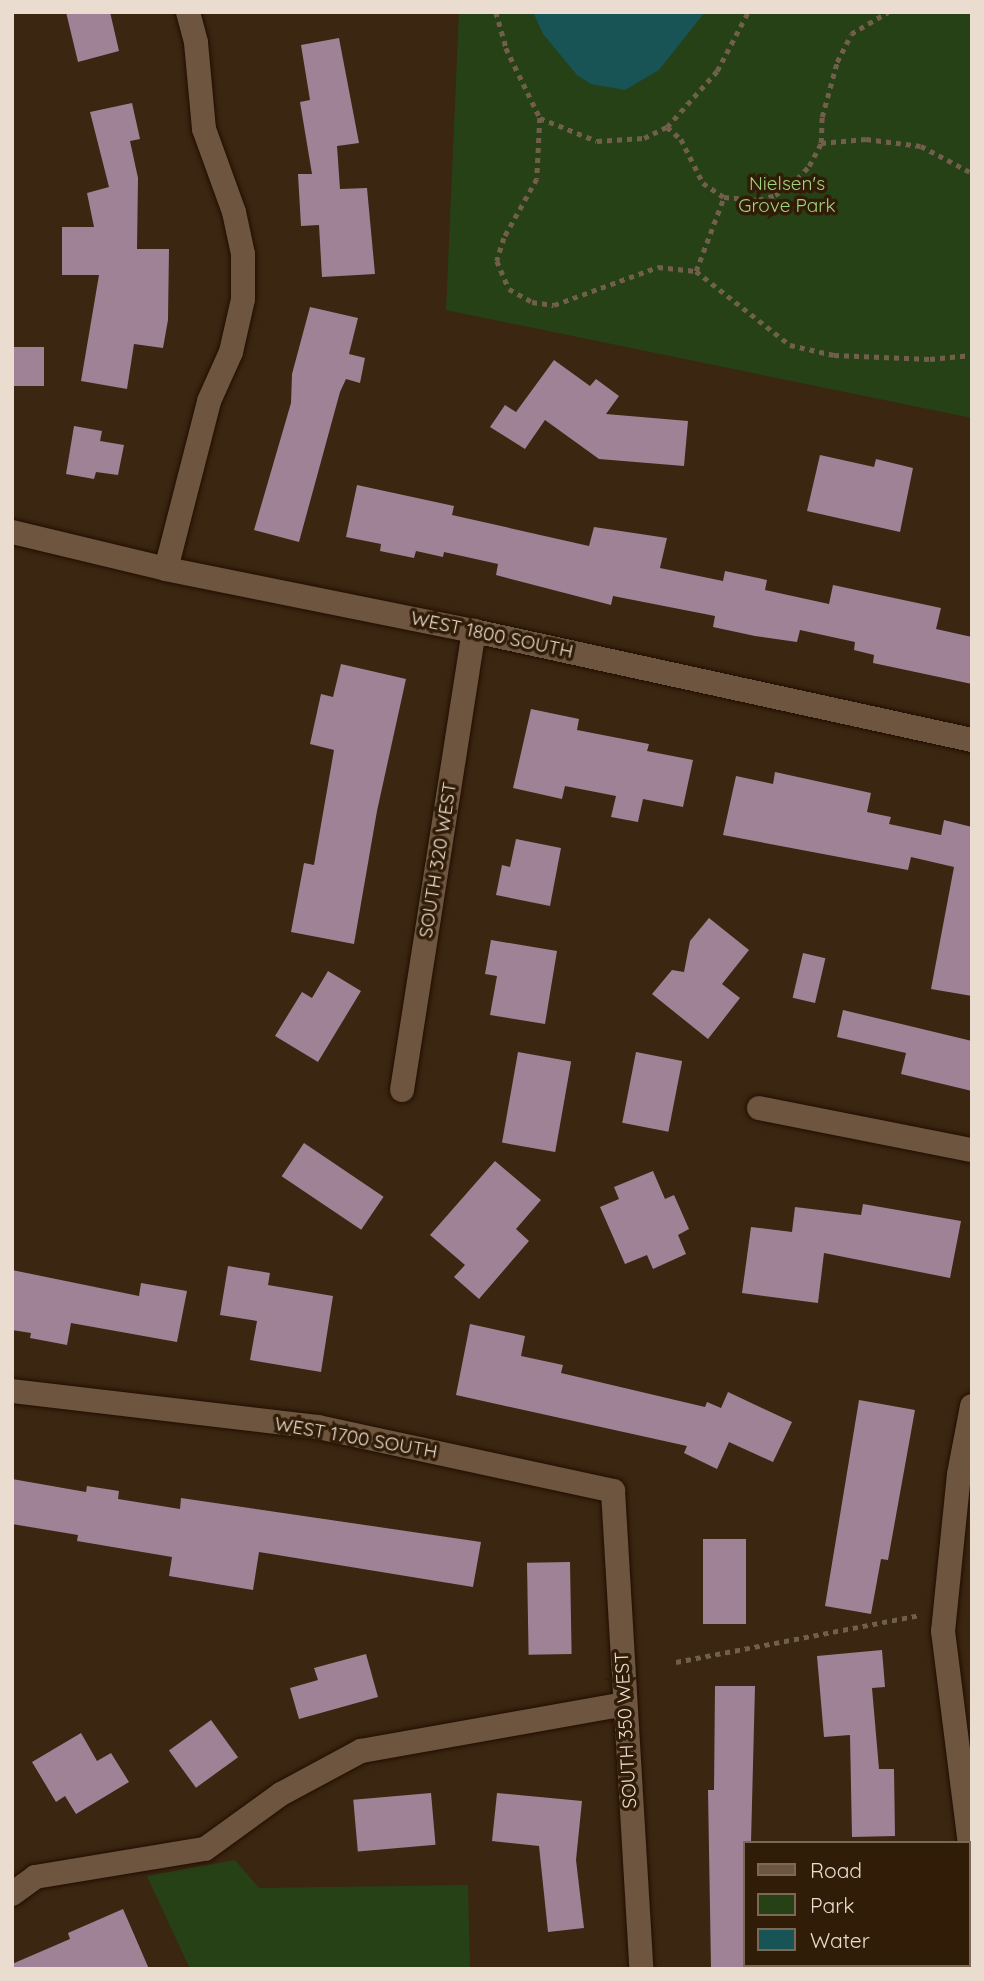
<!DOCTYPE html>
<html>
<head>
<meta charset="utf-8">
<style>
	body { margin:0 }
	#map { position:relative; width:984px; height:1981px; overflow:hidden; background:#3b2611; font-family:Quicksand,sans-serif }
	div>[style] { position:absolute }
	.green>* { inset:0; background:#274117 }
	.water>* { inset:0; background:#185355 }
	.building>* { inset:0; background:#a08297; transform-origin:0 0 }
	.path>* { height:4.5px; margin-top:-2.25px; transform-origin:0; background:repeating-linear-gradient(90deg,#715f4c 0 5px,transparent 0 10px) }
	.roads { filter:drop-shadow(0 0 2px #210e00) drop-shadow(0 0 2px #210e00) }
	.minor>* { height:24px; margin:-12px; padding:0 12px; transform-origin:12px; border-radius:12px; background:#6d553f }
	span { translate:-50% -50%; white-space:nowrap; text-align:center; line-height:1.15; -webkit-text-stroke:7px #301c07; paint-order:stroke }
	.park-label { font-size:19px; color:#9ed57f }
	.street-label { font-size:19px; color:#eadccf }
	.frame { position:absolute; inset:0; border:14px solid #eadccf; pointer-events:none }
	.legend { position:absolute; left:743px; top:1841px; width:228px; height:126px; box-sizing:border-box; background:#301c07; border:2px solid #7a6957; margin:0; padding:9px 12px; list-style:none; font-size:21px; color:#eadccf }
	.legend li { display:flex; align-items:center; gap:14px; height:35px }
	.legend b { width:35px; border:2px solid #7a6957 }
</style>
</head>
<body>
<div id="map">
	<div class="green">
		<i style="clip-path:polygon(459px 12px,972px 12px,972px 418px,446px 310px)"></i>
		<i style="clip-path:polygon(235px 1860px,259px 1888px,468px 1885px,470px 1969px,190px 1969px,147px 1876px)"></i>
	</div>
	<div class="water">
		<i style="clip-path:polygon(533px 12px,705px 12px,659px 70px,625px 90px,591px 84px,577px 75px,543px 34px)"></i>
	</div>
	<div class="building">
		<i style="clip-path:polygon(66px 12px,110px 12px,119px 51px,78px 62px)"></i>
		<i style="clip-path:polygon(339px 38px,359px 143px,337px 146px,340px 189px,367px 188px,375px 274px,322px 277px,319px 225px,301px 226px,298px 174px,312px 174px,300px 102px,310px 100px,301px 45px)"></i>
		<i style="clip-path:polygon(132px 103px,140px 139px,130px 141px,138px 178px,137px 249px,169px 249px,168px 320px,163px 348px,134px 344px,127px 389px,81px 381px,99px 275px,62px 275px,62px 227px,94px 227px,87px 193px,109px 187px,90px 112px)"></i>
		<i style="clip-path:polygon(310px 307px,358px 318px,349px 354px,365px 358px,360px 383px,346px 379px,340px 392px,299px 542px,254px 530px,291px 403px,292px 374px)"></i>
		<i style="left:14px;top:347px;width:30px;height:39px"></i>
		<i style="clip-path:polygon(554px 360px,590px 386px,596px 379px,619px 396px,606px 414px,688px 421px,684px 466px,599px 459px,545px 420px,525px 449px,490px 427px,505px 405px,516px 412px)"></i>
		<i style="clip-path:polygon(74px 426px,102px 431px,100px 441px,124px 445px,118px 475px,96px 472px,94px 479px,66px 474px)"></i>
		<i style="clip-path:polygon(820px 455px,874px 467px,876px 459px,913px 468px,900px 532px,807px 511px)"></i>
		<i style="clip-path:polygon(357px 485px,454px 506px,452px 515px,589px 546px,594px 527px,667px 538px,660px 568px,723px 581px,725px 571px,767px 580px,765px 590px,829px 604px,833px 585px,941px 608px,936px 629px,972px 637px,972px 684px,873px 663px,874px 655px,854px 650px,855px 642px,800px 630px,797px 642px,755px 636px,713px 627px,715px 616px,613px 596px,611px 605px,496px 575px,498px 564px,444px 552px,443px 557px,416px 551px,414px 558px,380px 551px,381px 544px,346px 537px)"></i>
		<i style="clip-path:polygon(341px 664px,406px 679px,377px 811px,354px 944px,291px 932px,304px 863px,314px 865px,334px 750px,310px 744px,321px 694px,333px 697px)"></i>
		<i style="clip-path:polygon(531px 709px,579px 719px,577px 730px,649px 744px,647px 751px,693px 760px,683px 807px,643px 799px,638px 822px,611px 817px,616px 796px,565px 786px,562px 799px,513px 788px)"></i>
		<i style="clip-path:polygon(775px 772px,871px 793px,867px 812px,891px 817px,889px 824px,941px 835px,944px 820px,972px 827px,972px 996px,931px 989px,954px 867px,911px 857px,908px 870px,723px 835px,736px 776px,773px 784px)"></i>
		<i style="clip-path:polygon(516px 839px,561px 848px,550px 906px,496px 895px,502px 865px,510px 867px)"></i>
		<i style="clip-path:polygon(709px 918px,749px 950px,722px 984px,740px 998px,708px 1039px,652px 994px,672px 970px,684px 972px,690px 941px)"></i>
		<i style="clip-path:polygon(491px 940px,557px 951px,545px 1024px,490px 1015px,497px 976px,485px 974px)"></i>
		<i style="left:803px;top:953px;width:23px;height:46px;rotate:13deg"></i>
		<i style="clip-path:polygon(328px 971px,361px 991px,318px 1062px,275px 1036px,302px 992px,312px 998px)"></i>
		<i style="clip-path:polygon(843px 1010px,972px 1041px,972px 1091px,901px 1074px,906px 1053px,837px 1037px)"></i>
		<i style="left:518px;top:1052px;width:54px;height:92px;rotate:10deg"></i>
		<i style="left:636px;top:1052px;width:47px;height:72px;rotate:11deg"></i>
		<i style="left:304px;top:1143px;width:96px;height:40px;rotate:34deg"></i>
		<i style="clip-path:polygon(495px 1161px,541px 1200px,516px 1229px,529px 1241px,479px 1299px,454px 1277px,465px 1265px,430px 1235px)"></i>
		<i style="clip-path:polygon(653px 1171px,665px 1199px,674px 1195px,689px 1229px,678px 1235px,686px 1254px,653px 1269px,647px 1255px,625px 1264px,600px 1207px,619px 1199px,614px 1187px)"></i>
		<i style="clip-path:polygon(863px 1204px,961px 1221px,950px 1278px,824px 1253px,818px 1303px,742px 1293px,751px 1227px,792px 1232px,795px 1207px,861px 1215px)"></i>
		<i style="clip-path:polygon(228px 1266px,270px 1273px,268px 1285px,333px 1296px,321px 1372px,250px 1360px,257px 1321px,220px 1315px)"></i>
		<i style="clip-path:polygon(12px 1270px,139px 1296px,141px 1283px,187px 1291px,177px 1342px,71px 1323px,67px 1345px,30px 1338px,31px 1333px,12px 1330px)"></i>
		<i style="clip-path:polygon(470px 1324px,525px 1336px,521px 1356px,563px 1365px,561px 1373px,705px 1407px,707px 1402px,721px 1408px,728px 1392px,792px 1422px,773px 1462px,729px 1442px,717px 1469px,684px 1453px,687px 1446px,456px 1395px)"></i>
		<i style="clip-path:polygon(859px 1400px,915px 1410px,888px 1560px,881px 1559px,871px 1614px,825px 1606px)"></i>
		<i style="clip-path:polygon(12px 1479px,86px 1492px,87px 1486px,119px 1491px,118px 1499px,180px 1509px,181px 1498px,481px 1542px,473px 1587px,259px 1552px,253px 1590px,169px 1576px,172px 1557px,77px 1541px,78px 1535px,12px 1524px)"></i>
		<i style="left:703px;top:1539px;width:43px;height:85px"></i>
		<i style="left:570px;top:1562px;width:92px;height:43px;rotate:89deg"></i>
		<i style="clip-path:polygon(882px 1650px,885px 1687px,872px 1688px,879px 1769px,894px 1769px,895px 1836px,852px 1837px,850px 1735px,824px 1737px,817px 1656px)"></i>
		<i style="clip-path:polygon(366px 1654px,378px 1697px,299px 1719px,290px 1688px,318px 1680px,314px 1668px)"></i>
		<i style="clip-path:polygon(715px 1686px,755px 1686px,751px 1843px,744px 1843px,744px 1969px,711px 1969px,708px 1790px,714px 1790px)"></i>
		<i style="left:211px;top:1720px;width:46px;height:52px;rotate:54deg"></i>
		<i style="clip-path:polygon(81px 1733px,97px 1761px,111px 1753px,129px 1782px,76px 1814px,65px 1796px,56px 1802px,32px 1762px)"></i>
		<i style="left:431px;top:1793px;width:52px;height:78px;rotate:85deg"></i>
		<i style="clip-path:polygon(497px 1793px,582px 1801px,576px 1860px,584px 1928px,548px 1932px,539px 1846px,492px 1841px)"></i>
		<i style="clip-path:polygon(123px 1909px,149px 1969px,12px 1969px,12px 1964px,70px 1939px,68px 1933px)"></i>
	</div>
	<div class="path">
		<i style="left:496px;top:12px;width:37px;rotate:74deg"></i>
		<i style="left:506px;top:48px;width:78px;rotate:64.1deg"></i>
		<i style="left:540px;top:118px;width:61px;rotate:92.8deg"></i>
		<i style="left:537px;top:179px;width:68px;rotate:119.2deg"></i>
		<i style="left:504px;top:238px;width:24px;rotate:107deg"></i>
		<i style="left:497px;top:261px;width:30px;rotate:67deg"></i>
		<i style="left:509px;top:289px;width:26px;rotate:29deg"></i>
		<i style="left:532px;top:302px;width:22px;rotate:8deg"></i>
		<i style="left:554px;top:305px;width:111px;rotate:-20.1deg"></i>
		<i style="left:658px;top:267px;width:38px;rotate:6deg"></i>
		<i style="left:696px;top:271px;width:120px;rotate:38.2deg"></i>
		<i style="left:790px;top:345px;width:45px;rotate:12.8deg"></i>
		<i style="left:834px;top:355px;width:96px;rotate:2.4deg"></i>
		<i style="left:930px;top:359px;width:42px;rotate:-5.4deg"></i>
		<i style="left:540px;top:118px;width:61px;rotate:22deg"></i>
		<i style="left:597px;top:141px;width:47px;rotate:-3.7deg"></i>
		<i style="left:644px;top:138px;width:25px;rotate:-26deg"></i>
		<i style="left:667px;top:127px;width:75px;rotate:-48.2deg"></i>
		<i style="left:717px;top:71px;width:67px;rotate:-62.3deg"></i>
		<i style="left:667px;top:127px;width:18px;rotate:41deg"></i>
		<i style="left:681px;top:139px;width:49px;rotate:63.4deg"></i>
		<i style="left:703px;top:183px;width:25px;rotate:34deg"></i>
		<i style="left:724px;top:197px;width:35px;rotate:5deg"></i>
		<i style="left:759px;top:200px;width:17px;rotate:-17deg"></i>
		<i style="left:775px;top:195px;width:17px;rotate:-31deg"></i>
		<i style="left:790px;top:186px;width:28px;rotate:-46deg"></i>
		<i style="left:809px;top:166px;width:26px;rotate:-62deg"></i>
		<i style="left:821px;top:143px;width:26px;rotate:-88deg"></i>
		<i style="left:822px;top:117px;width:57px;rotate:-74.7deg"></i>
		<i style="left:837px;top:62px;width:31px;rotate:-63deg"></i>
		<i style="left:851px;top:34px;width:43px;rotate:-30.7deg"></i>
		<i style="left:821px;top:143px;width:45px;rotate:-5.1deg"></i>
		<i style="left:866px;top:139px;width:55px;rotate:7.3deg"></i>
		<i style="left:921px;top:146px;width:58px;rotate:27.9deg"></i>
		<i style="left:696px;top:271px;width:79px;rotate:-69.3deg"></i>
		<i style="left:676px;top:1662px;width:248px;rotate:-10.9deg"></i>
	</div>
	<div class="roads">
		<div class="minor">
			<i style="left:12px;top:532px;width:158px;rotate:13.5deg"></i>
			<i style="left:166px;top:569px;width:314px;rotate:11.4deg"></i>
			<i style="left:474px;top:631px;width:510px;rotate:12.35deg"></i>
			<i style="left:166px;top:569px;width:173px;rotate:-75.6deg"></i>
			<i style="left:209px;top:401px;width:54px;rotate:-65.8deg"></i>
			<i style="left:231px;top:352px;width:54px;rotate:-77.2deg"></i>
			<i style="left:243px;top:299px;width:45px;rotate:-90deg"></i>
			<i style="left:243px;top:254px;width:43px;rotate:-102.1deg"></i>
			<i style="left:234px;top:212px;width:88px;rotate:-109.9deg"></i>
			<i style="left:204px;top:129px;width:87px;rotate:-95.3deg"></i>
			<i style="left:196px;top:42px;width:31px;rotate:-105deg"></i>
			<i style="left:402px;top:1090px;width:465px;rotate:-81.1deg"></i>
			<i style="left:759px;top:1108px;width:217px;rotate:11.2deg"></i>
			<i style="left:12px;top:1391px;width:308px;rotate:6.7deg"></i>
			<i style="left:318px;top:1427px;width:302px;rotate:12.2deg"></i>
			<i style="left:613px;top:1491px;width:479px;rotate:86.6deg"></i>
			<i style="left:972px;top:1406px;width:69px;rotate:100.8deg"></i>
			<i style="left:959px;top:1474px;width:158px;rotate:95.8deg"></i>
			<i style="left:943px;top:1631px;width:230px;rotate:82.8deg"></i>
			<i style="left:12px;top:1894px;width:29px;rotate:-36deg"></i>
			<i style="left:35px;top:1877px;width:172px;rotate:-9.4deg"></i>
			<i style="left:205px;top:1849px;width:94px;rotate:-35.9deg"></i>
			<i style="left:281px;top:1794px;width:91px;rotate:-28.3deg"></i>
			<i style="left:361px;top:1751px;width:267px;rotate:-10.1deg"></i>
		</div>
	</div>
	<div class="park-label">
		<span style="left:787px;top:195px">Nielsen's<br>Grove Park</span>
	</div>
	<div class="street-label">
		<span style="left:492px;top:635px;rotate:12deg">WEST 1800 SOUTH</span>
		<span style="left:438px;top:860px;rotate:-81deg">SOUTH 320 WEST</span>
		<span style="left:356px;top:1438px;rotate:10deg">WEST 1700 SOUTH</span>
		<span style="left:626px;top:1730px;rotate:-93deg">SOUTH 350 WEST</span>
	</div>
	<div class="frame"></div>
	<ul class="legend">
	<li><b style="height:9px;background:#6d553f"></b>Road</li>
	<li><b style="height:19px;background:#274117"></b>Park</li>
	<li><b style="height:19px;background:#185355"></b>Water</li>
	</ul>
</div>
</body>
</html>
